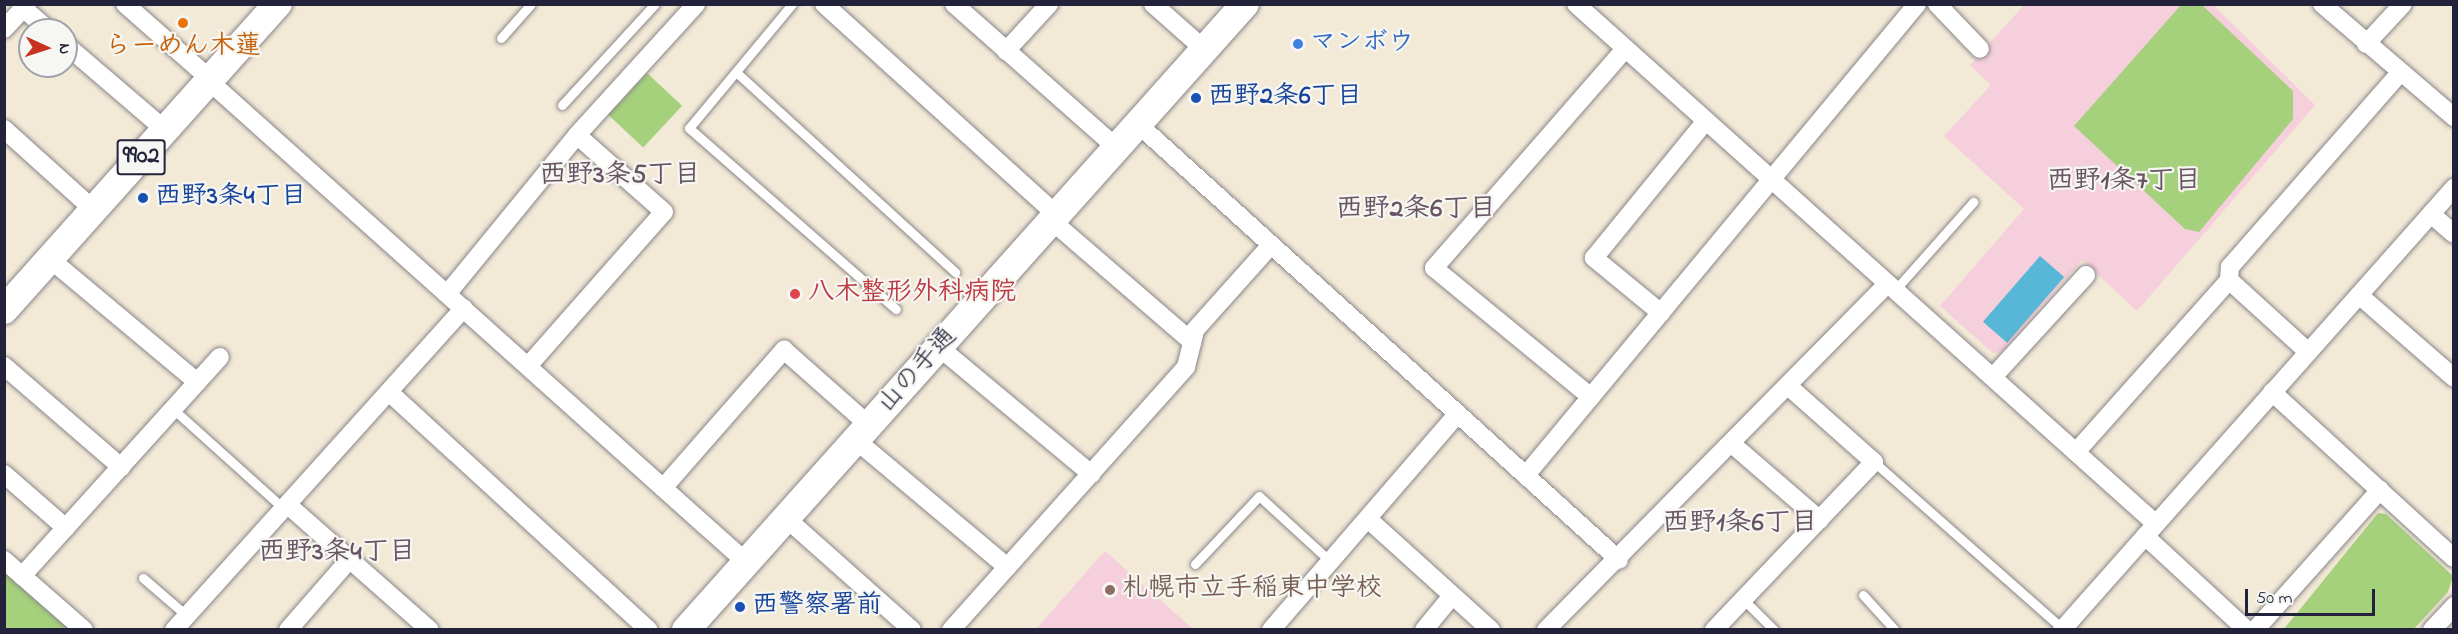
<!DOCTYPE html>
<html>
<head>
<meta charset="utf-8">
<style>
	body { margin:0 }
	#map { position:relative; width:2458px; height:634px; overflow:hidden; background:#f3e9d7; font-family:"Indie Flower","Klee One",sans-serif }
	div>[style] { position:absolute }
	.built>* { inset:0; background:#f5cfdc }
	.green>* { inset:0; background:#a5d07c; transform-origin:0 0 }
	.water>* { inset:0; background:#58b6d6; transform-origin:0 0 }
	.roads { filter:drop-shadow(0 0 2px #8a8689) drop-shadow(0 0 2px #8a8689) }
	.lane>* { height:9px; margin:-4.5px; padding:0 4.5px; transform-origin:4.5px; border-radius:4.5px; background:#fff }
	.street>* { height:18px; margin:-9px; padding:0 9px; transform-origin:9px; border-radius:9px; background:#fff }
	.primary>* { height:28px; margin:-14px; padding:0 14px; transform-origin:14px; border-radius:14px; background:#fff }
	.dots>* { width:16px; height:16px; translate:-50% -50%; box-sizing:border-box; border:3px solid #f6f6f2; border-radius:50% }
	span { translate:-50% -50%; white-space:nowrap; text-align:center; line-height:1.15; -webkit-text-stroke:4.5px #f6f6f2; paint-order:stroke }
	.shield-label span { padding:2px 4px; background:#f6f6f2; border:2px solid; border-radius:4px; -webkit-text-stroke-width:0 }
	.shield-label { font-size:24px; color:#22223b; font-weight:700 }
	.shop-label { font-size:26px; color:#366cbe; font-weight:700 }
	.left { translate:0 -50%; text-align:left }
	.food-label { font-size:26px; color:#c56008; font-weight:700 }
	.transit-label { font-size:26px; color:#164399; font-weight:700 }
	.health-label { font-size:26px; color:#be3a42; font-weight:700 }
	.street-label { font-size:26px; color:#22223b }
	.education-label { font-size:26px; color:#785e54; font-weight:700 }
	.neighbourhood-label { font-size:27px; color:#685462; font-weight:700 }
	.frame { position:absolute; inset:0; border:6px solid #22223b; pointer-events:none }
	.north { position:absolute; left:18px; top:18px; width:60px; height:60px; box-sizing:border-box; background:#f6f6f2; border:2px solid #a1a1a9; border-radius:50%; rotate:93deg; font-size:16px; font-weight:700; line-height:24px; text-align:center; color:#22223b }
	.north::after { content:''; display:block; margin:auto; width:21px; height:27px; background:#c8321e; clip-path:polygon(50% 0,100% 100%,50% 72%,0 100%) }
	.scale { position:absolute; left:2245px; top:589px; width:130px; height:27px; box-sizing:border-box; border:3px solid #22223b; border-top:0; padding-left:8px; font-size:18px; line-height:21px; white-space:nowrap; color:#22223b; -webkit-text-stroke:4px #f6f6f2; paint-order:stroke }
</style>
</head>
<body>
<div id="map">
	<div class="built">
		<i style="clip-path:polygon(2024px 5px,2213px 5px,2315px 105px,2137px 311px,2082px 260px,2001px 352px,1993px 353px,1940px 306px,2024px 209px,1944px 136px,1991px 85px,1970px 65px)"></i>
		<i style="clip-path:polygon(1105px 551px,1193px 629px,1036px 629px)"></i>
	</div>
	<div class="green">
		<i style="clip-path:polygon(2181px 5px,2202px 5px,2293px 91px,2293px 119px,2199px 232px,2185px 229px,2074px 126px)"></i>
		<i style="left:647px;top:73px;width:48px;height:57px;rotate:43deg"></i>
		<i style="clip-path:polygon(2378px 513px,2386px 514px,2453px 576px,2448px 592px,2414px 629px,2284px 629px)"></i>
		<i style="clip-path:polygon(5px 569px,73px 629px,5px 629px)"></i>
	</div>
	<div class="water">
		<i style="left:2040px;top:256px;width:32px;height:87px;rotate:41deg"></i>
	</div>
	<div class="roads">
		<div class="lane">
			<i style="left:792px;top:4px;width:161px;rotate:129.7deg"></i>
			<i style="left:689px;top:128px;width:275px;rotate:41.2deg"></i>
			<i style="left:501px;top:38px;width:45px;rotate:-48.6deg"></i>
			<i style="left:736px;top:72px;width:297px;rotate:42.4deg"></i>
			<i style="left:562px;top:105px;width:137px;rotate:-47.4deg"></i>
			<i style="left:1895px;top:290px;width:118px;rotate:-48.4deg"></i>
			<i style="left:173px;top:409px;width:149px;rotate:42deg"></i>
			<i style="left:1874px;top:462px;width:252px;rotate:41.5deg"></i>
			<i style="left:1195px;top:564px;width:93px;rotate:-46.7deg"></i>
			<i style="left:1259px;top:496px;width:98px;rotate:42.5deg"></i>
			<i style="left:143px;top:578px;width:58px;rotate:40.8deg"></i>
			<i style="left:1863px;top:595px;width:47px;rotate:47.6deg"></i>
			<i style="left:1743px;top:599px;width:44px;rotate:45deg"></i>
		</div>
		<div class="street">
			<i style="left:125px;top:4px;width:113px;rotate:41.4deg"></i>
			<i style="left:824px;top:4px;width:316px;rotate:42.2deg"></i>
			<i style="left:954px;top:4px;width:217px;rotate:41.5deg"></i>
			<i style="left:1153px;top:4px;width:69px;rotate:41.5deg"></i>
			<i style="left:1576px;top:4px;width:779px;rotate:41.88deg"></i>
			<i style="left:1937px;top:4px;width:62px;rotate:46.3deg"></i>
			<i style="left:2322px;top:4px;width:174px;rotate:40.6deg"></i>
			<i style="left:23px;top:8px;width:33px;rotate:41deg"></i>
			<i style="left:4px;top:29px;width:34px;rotate:-47deg"></i>
			<i style="left:2366px;top:44px;width:54px;rotate:-47.2deg"></i>
			<i style="left:66px;top:45px;width:130px;rotate:40.6deg"></i>
			<i style="left:1006px;top:51px;width:64px;rotate:-47.5deg"></i>
			<i style="left:209px;top:81px;width:722px;rotate:41.86deg"></i>
			<i style="left:1138px;top:124px;width:649px;rotate:42.19deg"></i>
			<i style="left:4px;top:129px;width:121px;rotate:42deg"></i>
			<i style="left:2431px;top:214px;width:30px;rotate:41deg"></i>
			<i style="left:1052px;top:221px;width:185px;rotate:40.8deg"></i>
			<i style="left:50px;top:259px;width:192px;rotate:39.9deg"></i>
			<i style="left:2229px;top:280px;width:107px;rotate:42.3deg"></i>
			<i style="left:447px;top:294px;width:205px;rotate:-50.7deg"></i>
			<i style="left:577px;top:135px;width:177px;rotate:-47.7deg"></i>
			<i style="left:2359px;top:295px;width:126px;rotate:41.1deg"></i>
			<i style="left:1661px;top:313px;width:87px;rotate:-140.6deg"></i>
			<i style="left:1594px;top:258px;width:176px;rotate:-50.8deg"></i>
			<i style="left:940px;top:348px;width:197px;rotate:39.8deg"></i>
			<i style="left:4px;top:366px;width:155px;rotate:40.8deg"></i>
			<i style="left:528px;top:366px;width:205px;rotate:-48.6deg"></i>
			<i style="left:664px;top:212px;width:116px;rotate:-138.5deg"></i>
			<i style="left:1993px;top:377px;width:138px;rotate:-47.6deg"></i>
			<i style="left:389px;top:392px;width:352px;rotate:42.5deg"></i>
			<i style="left:2272px;top:392px;width:246px;rotate:42.4deg"></i>
			<i style="left:1591px;top:397px;width:203px;rotate:-140.6deg"></i>
			<i style="left:1434px;top:268px;width:289px;rotate:-48.9deg"></i>
			<i style="left:857px;top:441px;width:196px;rotate:40deg"></i>
			<i style="left:1732px;top:444px;width:116px;rotate:40.8deg"></i>
			<i style="left:2076px;top:452px;width:230px;rotate:-48.3deg"></i>
			<i style="left:2229px;top:280px;width:13px;rotate:-86deg"></i>
			<i style="left:2230px;top:267px;width:257px;rotate:-48.8deg"></i>
			<i style="left:4px;top:474px;width:82px;rotate:41.1deg"></i>
			<i style="left:1526px;top:475px;width:612px;rotate:-50.3deg"></i>
			<i style="left:663px;top:488px;width:184px;rotate:-48.8deg"></i>
			<i style="left:784px;top:350px;width:115px;rotate:41.5deg"></i>
			<i style="left:288px;top:505px;width:189px;rotate:41.4deg"></i>
			<i style="left:787px;top:519px;width:167px;rotate:41.6deg"></i>
			<i style="left:1368px;top:519px;width:166px;rotate:42.1deg"></i>
			<i style="left:2145px;top:536px;width:139px;rotate:42.7deg"></i>
			<i style="left:4px;top:560px;width:106px;rotate:41.2deg"></i>
			<i style="left:22px;top:576px;width:295px;rotate:-47.9deg"></i>
			<i style="left:174px;top:630px;width:433px;rotate:-48deg"></i>
			<i style="left:288px;top:630px;width:94px;rotate:-48.9deg"></i>
			<i style="left:951px;top:630px;width:353px;rotate:-48.2deg"></i>
			<i style="left:1186px;top:367px;width:38px;rotate:-76deg"></i>
			<i style="left:1195px;top:330px;width:114px;rotate:-48.2deg"></i>
			<i style="left:1271px;top:630px;width:286px;rotate:-49.2deg"></i>
			<i style="left:1424px;top:630px;width:43px;rotate:-50.7deg"></i>
			<i style="left:1546px;top:630px;width:486px;rotate:-45.4deg"></i>
			<i style="left:1714px;top:630px;width:232px;rotate:-46.4deg"></i>
			<i style="left:1874px;top:462px;width:115px;rotate:-138.5deg"></i>
			<i style="left:2062px;top:630px;width:591px;rotate:-48.43deg"></i>
			<i style="left:2255px;top:630px;width:188px;rotate:-48.2deg"></i>
			<i style="left:2432px;top:630px;width:33px;rotate:-47deg"></i>
		</div>
		<div class="primary">
			<i style="left:4px;top:310px;width:411px;rotate:-48.2deg"></i>
			<i style="left:686px;top:630px;width:839px;rotate:-48.24deg"></i>
		</div>
	</div>
	<div class="dots">
		<i style="left:183px;top:23px;background:#e8710a"></i>
		<i style="left:1298px;top:44px;background:#3f7fe0"></i>
		<i style="left:1196px;top:98px;background:#1a4fb4"></i>
		<i style="left:143px;top:198px;background:#1a4fb4"></i>
		<i style="left:795px;top:294px;background:#e0444e"></i>
		<i style="left:1110px;top:590px;background:#8d6e63"></i>
		<i style="left:740px;top:607px;background:#1a4fb4"></i>
	</div>
	<div class="shield-label">
		<span style="left:141px;top:157px">9902</span>
	</div>
	<div class="shop-label">
		<span class="left" style="left:1310px;top:44px">マンボウ</span>
	</div>
	<div class="food-label">
		<span style="left:183px;top:48px">らーめん木蓮</span>
	</div>
	<div class="transit-label">
		<span class="left" style="left:1208px;top:98px">西野2条6丁目</span>
		<span class="left" style="left:155px;top:198px">西野3条4丁目</span>
		<span class="left" style="left:752px;top:607px">西警察署前</span>
	</div>
	<div class="health-label">
		<span class="left" style="left:808px;top:294px">八木整形外科病院</span>
	</div>
	<div class="street-label">
		<span style="left:918px;top:371px;rotate:-48deg">山の手通</span>
	</div>
	<div class="education-label">
		<span class="left" style="left:1122px;top:590px">札幌市立手稲東中学校</span>
	</div>
	<div class="neighbourhood-label">
		<span style="left:620px;top:176px">西野3条5丁目</span>
		<span style="left:2124px;top:182px">西野1条7丁目</span>
		<span style="left:1416px;top:210px">西野2条6丁目</span>
		<span style="left:1740px;top:524px">西野1条6丁目</span>
		<span style="left:337px;top:553px">西野3条4丁目</span>
	</div>
	<div class="frame"></div>
	<div class="north">N</div>
	<div class="scale">50 m</div>
</div>
</body>
</html>
